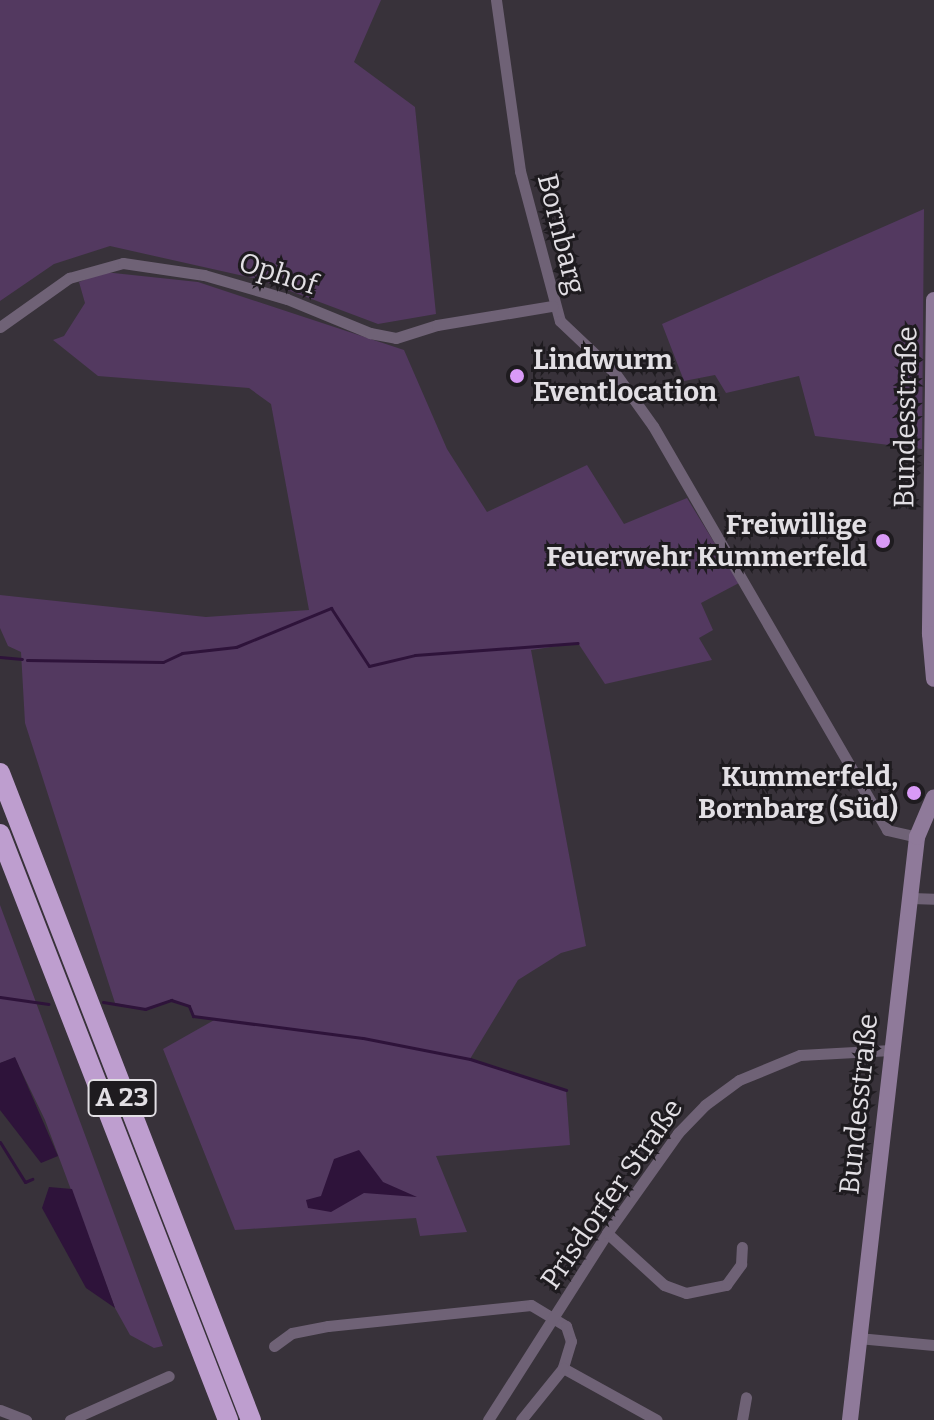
<!DOCTYPE html>
<html>
<head>
<meta charset="utf-8">
<style>
	body { margin:0 }
	#map { position:relative; width:934px; height:1420px; overflow:hidden; background:#38323a; font-family:Bitter,serif }
	div>[style] { position:absolute }
	.green>* { inset:0; background:#533960 }
	.water>* { inset:0; background:#2e133a }
	.stream>* { height:3px; margin:-1.5px; padding:0 1.5px; transform-origin:1.5px; border-radius:1.5px; background:#2e133a }
	.street>* { height:11px; margin:-5.5px; padding:0 5.5px; transform-origin:5.5px; border-radius:5.5px; background:#6f6276 }
	.secondary>* { height:16px; margin:-8px; padding:0 8px; transform-origin:8px; border-radius:8px; background:#8f7a9a }
	.highway>* { height:20px; margin:-10px; padding:0 10px; transform-origin:10px; border-radius:10px; background:#be9ecf }
	.dots>* { width:22px; height:22px; translate:-50% -50%; box-sizing:border-box; border:4px solid #1e1b1f; border-radius:50% }
	span { translate:-50% -50%; white-space:nowrap; text-align:center; line-height:1.15; -webkit-text-stroke:6px #1e1b1f; paint-order:stroke }
	.shield-label span { padding:2px 6px; background:#1e1b1f; border:2px solid; border-radius:6px; -webkit-text-stroke-width:0 }
	.shield-label { font-size:26px; color:#e2dfe4; font-weight:700 }
	.street-label { font-size:28px; color:#e2dfe4 }
	.poi-label { font-size:28px; color:#e2dfe4; font-weight:700 }
	.left { translate:0 -50%; text-align:left }
	.right { translate:-100% -50%; text-align:right }
</style>
</head>
<body>
<div id="map">
	<div class="green">
		<i style="clip-path:polygon(0 0,381px 0,354px 62px,415px 107px,436px 314px,378px 324px,261px 280px,110px 246px,54px 264px,0 301px)"></i>
		<i style="clip-path:polygon(924px 209px,922px 449px,815px 436px,799px 376px,726px 393px,715px 375px,684px 381px,662px 324px)"></i>
		<i style="clip-path:polygon(104px 272px,198px 282px,404px 350px,447px 449px,487px 512px,587px 465px,624px 524px,687px 498px,739px 583px,701px 603px,713px 630px,699px 638px,712px 660px,605px 684px,578px 643px,531px 650px,586px 946px,561px 953px,518px 980px,470px 1059px,566px 1090px,570px 1145px,436px 1156px,467px 1232px,420px 1236px,416px 1218px,235px 1230px,163px 1049px,216px 1019px,193px 1016px,189px 1006px,171px 1000px,145px 1009px,115px 1003px,25px 723px,21px 652px,8px 646px,0 628px,0 595px,206px 617px,309px 610px,271px 404px,249px 388px,98px 376px,53px 340px,64px 336px,85px 303px,79px 282px)"></i>
		<i style="clip-path:polygon(0 905px,163px 1346px,154px 1348px,130px 1335px,115px 1308px,45px 1120px,15px 1058px,0 1063px)"></i>
	</div>
	<div class="water">
		<i style="clip-path:polygon(15px 1057px,58px 1156px,41px 1163px,0 1110px,0 1063px)"></i>
		<i style="clip-path:polygon(359px 1150px,383px 1182px,417px 1197px,364px 1193px,331px 1212px,308px 1208px,306px 1200px,321px 1196px,334px 1159px)"></i>
		<i style="clip-path:polygon(49px 1187px,72px 1189px,115px 1308px,86px 1288px,42px 1208px)"></i>
	</div>
	<div class="stream">
		<i style="left:0;top:657px;width:22px;rotate:5deg"></i>
		<i style="left:27px;top:660px;width:136px;rotate:0.8deg"></i>
		<i style="left:163px;top:662px;width:21px;rotate:-25deg"></i>
		<i style="left:182px;top:653px;width:54px;rotate:-6.3deg"></i>
		<i style="left:236px;top:647px;width:103px;rotate:-22.3deg"></i>
		<i style="left:331px;top:608px;width:69px;rotate:56.8deg"></i>
		<i style="left:369px;top:666px;width:47px;rotate:-13.4deg"></i>
		<i style="left:415px;top:655px;width:163px;rotate:-4.2deg"></i>
		<i style="left:0;top:997px;width:49px;rotate:8.1deg"></i>
		<i style="left:103px;top:1002px;width:43px;rotate:9.5deg"></i>
		<i style="left:145px;top:1009px;width:28px;rotate:-19deg"></i>
		<i style="left:171px;top:1000px;width:19px;rotate:18deg"></i>
		<i style="left:189px;top:1006px;width:11px;rotate:68deg"></i>
		<i style="left:193px;top:1016px;width:171px;rotate:7.4deg"></i>
		<i style="left:363px;top:1038px;width:109px;rotate:11.1deg"></i>
		<i style="left:470px;top:1059px;width:101px;rotate:17.9deg"></i>
		<i style="left:0;top:1142px;width:47px;rotate:58deg"></i>
		<i style="left:25px;top:1182px;width:8px;rotate:-23deg"></i>
	</div>
	<div class="street">
		<i style="left:496px;top:0;width:173px;rotate:82deg"></i>
		<i style="left:520px;top:171px;width:155px;rotate:75.1deg"></i>
		<i style="left:560px;top:321px;width:76px;rotate:43.4deg"></i>
		<i style="left:615px;top:373px;width:65px;rotate:54.4deg"></i>
		<i style="left:653px;top:426px;width:467px;rotate:59.9deg"></i>
		<i style="left:887px;top:830px;width:31px;rotate:13deg"></i>
		<i style="left:0;top:327px;width:85px;rotate:-35.4deg"></i>
		<i style="left:69px;top:278px;width:56px;rotate:-15.5deg"></i>
		<i style="left:123px;top:263px;width:82px;rotate:8.4deg"></i>
		<i style="left:204px;top:275px;width:86px;rotate:16.1deg"></i>
		<i style="left:287px;top:299px;width:90px;rotate:22.3deg"></i>
		<i style="left:370px;top:333px;width:26px;rotate:11deg"></i>
		<i style="left:396px;top:338px;width:43px;rotate:-17.6deg"></i>
		<i style="left:437px;top:325px;width:117px;rotate:-9.4deg"></i>
		<i style="left:911px;top:898px;width:23px;rotate:2deg"></i>
		<i style="left:607px;top:1233px;width:77px;rotate:42.4deg"></i>
		<i style="left:664px;top:1285px;width:23px;rotate:20deg"></i>
		<i style="left:686px;top:1293px;width:41px;rotate:-11.3deg"></i>
		<i style="left:726px;top:1285px;width:26px;rotate:-54deg"></i>
		<i style="left:741px;top:1264px;width:17px;rotate:-87deg"></i>
		<i style="left:858px;top:1338px;width:76px;rotate:5.3deg"></i>
		<i style="left:274px;top:1346px;width:22px;rotate:-36deg"></i>
		<i style="left:292px;top:1333px;width:37px;rotate:-11deg"></i>
		<i style="left:328px;top:1326px;width:204px;rotate:-5.9deg"></i>
		<i style="left:531px;top:1305px;width:41px;rotate:31deg"></i>
		<i style="left:566px;top:1326px;width:16px;rotate:72deg"></i>
		<i style="left:571px;top:1341px;width:28px;rotate:107deg"></i>
		<i style="left:563px;top:1368px;width:107px;rotate:29deg"></i>
		<i style="left:0;top:1410px;width:28px;rotate:21deg"></i>
		<i style="left:70px;top:1420px;width:108px;rotate:-24deg"></i>
		<i style="left:488px;top:1420px;width:222px;rotate:-57.5deg"></i>
		<i style="left:607px;top:1233px;width:123px;rotate:-54.6deg"></i>
		<i style="left:678px;top:1133px;width:39px;rotate:-46deg"></i>
		<i style="left:705px;top:1105px;width:42px;rotate:-36.3deg"></i>
		<i style="left:739px;top:1080px;width:66px;rotate:-22.3deg"></i>
		<i style="left:800px;top:1055px;width:91px;rotate:-3.1deg"></i>
		<i style="left:521px;top:1420px;width:67px;rotate:-51.1deg"></i>
		<i style="left:742px;top:1420px;width:23px;rotate:-80deg"></i>
	</div>
	<div class="secondary">
		<i style="left:934px;top:300px;width:334px;rotate:90.7deg"></i>
		<i style="left:930px;top:634px;width:45px;rotate:84.9deg"></i>
		<i style="left:850px;top:1420px;width:587px;rotate:-83.44deg"></i>
		<i style="left:917px;top:837px;width:43px;rotate:-67deg"></i>
	</div>
	<div class="highway">
		<i style="left:0;top:773px;width:694px;rotate:68.8deg"></i>
		<i style="left:0;top:834px;width:629px;rotate:68.74deg"></i>
	</div>
	<div class="dots">
		<i style="left:517px;top:376px;background:#d99af7"></i>
		<i style="left:883px;top:541px;background:#d99af7"></i>
		<i style="left:914px;top:793px;background:#d99af7"></i>
	</div>
	<div class="shield-label">
		<span style="left:122px;top:1098px">A 23</span>
	</div>
	<div class="street-label">
		<span style="left:561px;top:234px;rotate:76deg">Bornbarg</span>
		<span style="left:278px;top:274px;rotate:18deg">Ophof</span>
		<span style="left:906px;top:417px;rotate:-89deg">Bundesstraße</span>
		<span style="left:859px;top:1104px;rotate:-84deg">Bundesstraße</span>
		<span style="left:612px;top:1194px;rotate:-55deg">Prisdorfer Straße</span>
	</div>
	<div class="poi-label">
		<span class="left" style="left:533px;top:376px">Lindwurm<br>Eventlocation</span>
		<span class="right" style="left:867px;top:541px">Freiwillige<br>Feuerwehr Kummerfeld</span>
		<span class="right" style="left:898px;top:793px">Kummerfeld,<br>Bornbarg (Süd)</span>
	</div>
</div>
</body>
</html>
